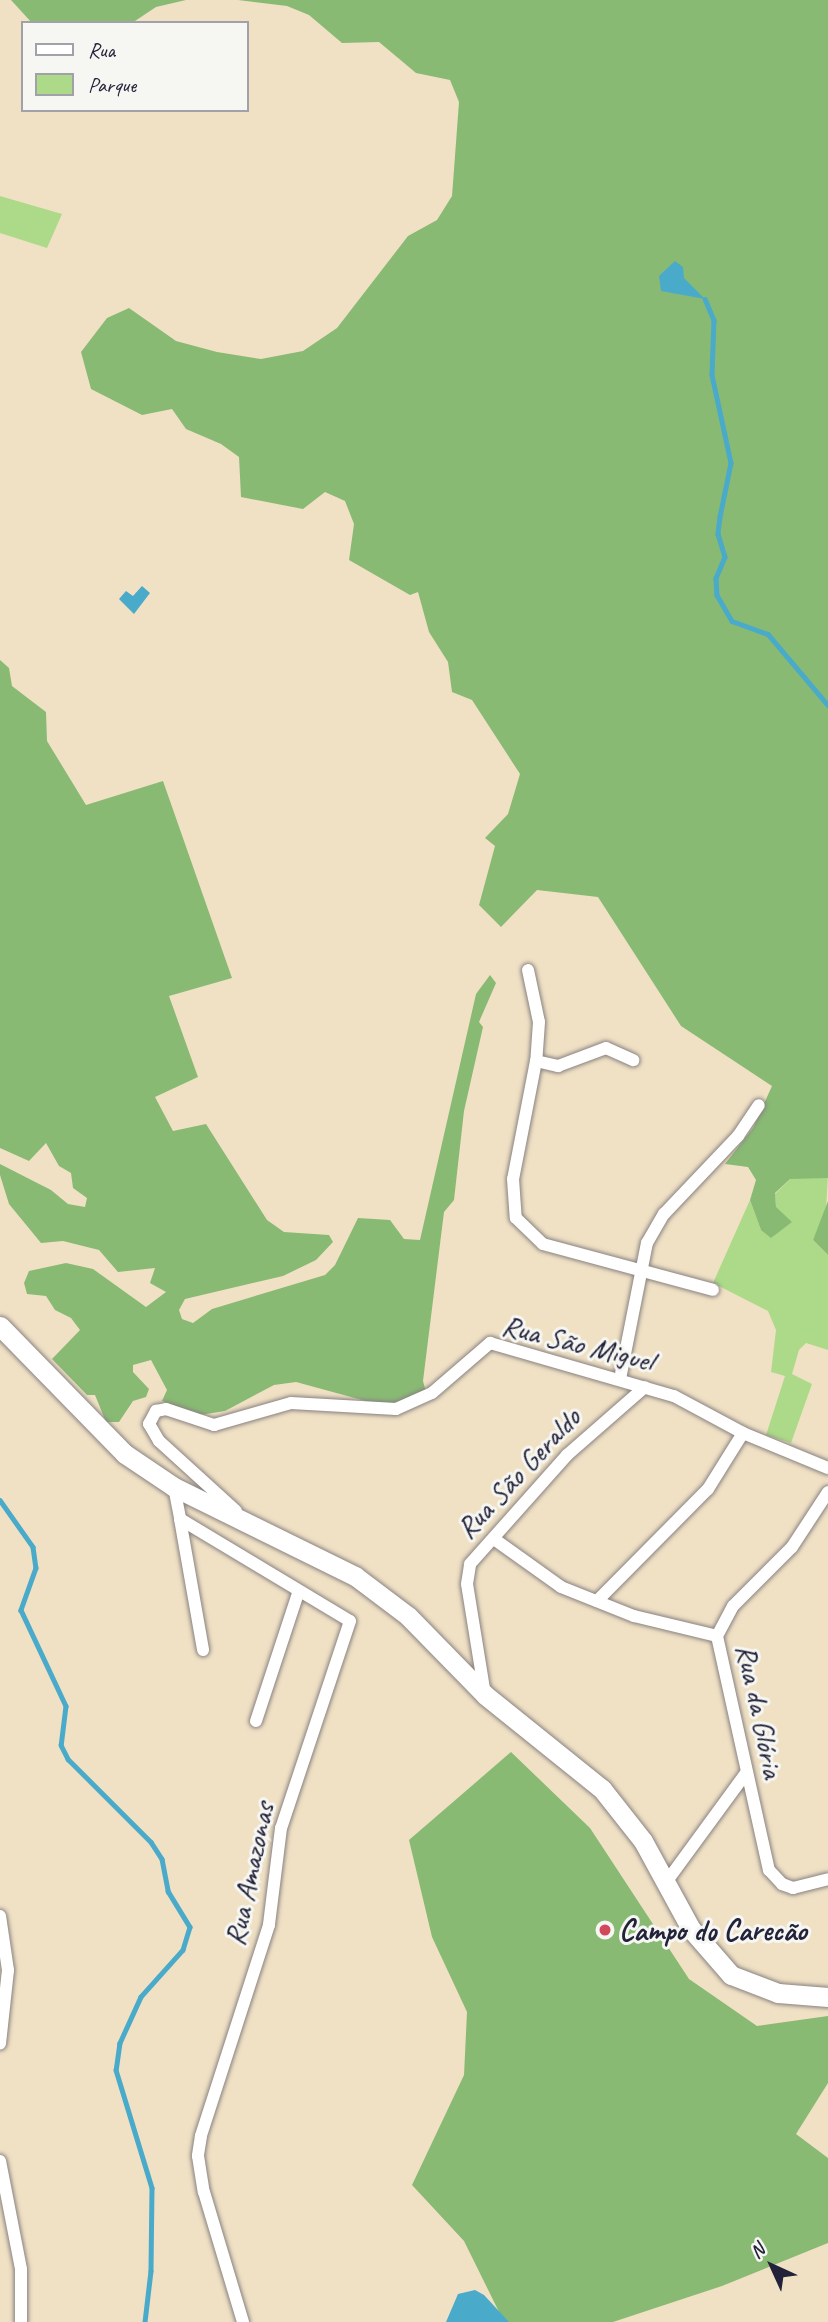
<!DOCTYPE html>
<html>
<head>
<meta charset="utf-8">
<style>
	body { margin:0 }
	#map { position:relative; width:828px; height:2322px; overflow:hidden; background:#f0e1c5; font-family:Caveat,sans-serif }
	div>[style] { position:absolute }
	.green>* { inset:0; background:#acda88 }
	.forest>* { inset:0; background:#89ba74 }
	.water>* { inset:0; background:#4aaac9 }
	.stream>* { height:4.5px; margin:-2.25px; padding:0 2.25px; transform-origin:2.25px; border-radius:2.25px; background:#4aaac9 }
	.roads { filter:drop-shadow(0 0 2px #898280) drop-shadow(0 0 2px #898280) }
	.minor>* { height:12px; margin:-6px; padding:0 6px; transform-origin:6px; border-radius:6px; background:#fff }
	.primary>* { height:19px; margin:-9.5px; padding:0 9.5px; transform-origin:9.5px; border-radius:9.5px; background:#fff }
	.dots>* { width:19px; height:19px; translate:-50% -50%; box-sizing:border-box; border:4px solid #f6f6f2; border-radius:50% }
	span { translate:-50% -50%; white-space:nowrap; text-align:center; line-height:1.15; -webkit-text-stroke:6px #f6f6f2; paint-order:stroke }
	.street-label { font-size:30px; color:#22223b }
	.poi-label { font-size:30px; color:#22223b; font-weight:700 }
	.left { translate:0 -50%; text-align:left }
	.legend { position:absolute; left:21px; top:21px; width:228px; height:91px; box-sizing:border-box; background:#f6f6f2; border:2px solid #a1a1a9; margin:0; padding:9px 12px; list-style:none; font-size:21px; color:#22223b }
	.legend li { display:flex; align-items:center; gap:14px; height:35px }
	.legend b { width:35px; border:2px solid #a1a1a9 }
	.north { position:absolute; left:737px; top:2231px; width:70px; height:70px; -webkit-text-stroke:5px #f6f6f2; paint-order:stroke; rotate:315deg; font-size:19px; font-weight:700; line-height:28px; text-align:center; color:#22223b }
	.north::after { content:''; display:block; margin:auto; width:24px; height:32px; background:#22223b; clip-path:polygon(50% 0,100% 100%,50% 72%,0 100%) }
</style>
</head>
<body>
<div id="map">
	<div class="green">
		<i style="clip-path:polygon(0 196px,62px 214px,47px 248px,0 233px)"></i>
		<i style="clip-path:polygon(828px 1174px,826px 1210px,813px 1240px,828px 1255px,828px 1350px,806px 1343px,799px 1350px,792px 1374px,812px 1384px,791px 1443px,766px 1435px,785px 1376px,771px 1372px,776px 1330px,768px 1311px,713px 1283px,750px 1200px,761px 1230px,776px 1207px,775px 1194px,790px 1179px)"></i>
	</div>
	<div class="forest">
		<i style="clip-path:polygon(11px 0,186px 0,156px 7px,132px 23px,32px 23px)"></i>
		<i style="clip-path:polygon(238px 0,828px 0,828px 1178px,790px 1179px,775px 1193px,776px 1207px,792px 1222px,771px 1238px,761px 1230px,750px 1200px,756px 1180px,748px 1167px,725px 1164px,753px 1128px,772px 1086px,681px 1026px,598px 897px,537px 890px,501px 927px,479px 905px,495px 846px,485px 838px,508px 814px,520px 774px,472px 700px,452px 692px,448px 662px,429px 632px,418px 592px,410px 595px,349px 560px,354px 524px,345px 501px,325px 492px,303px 509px,241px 497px,239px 457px,221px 444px,186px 429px,172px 409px,142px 415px,91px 389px,81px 352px,107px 318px,129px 308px,176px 341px,217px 352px,261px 359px,303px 351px,337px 328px,408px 236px,437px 220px,452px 196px,459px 102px,450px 80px,416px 73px,379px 42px,342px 43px,309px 15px,287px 6px)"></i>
		<i style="clip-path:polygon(0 660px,9px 668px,12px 686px,46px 712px,47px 741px,86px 805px,163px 781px,232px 978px,169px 996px,198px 1077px,155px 1097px,173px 1131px,206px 1124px,267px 1220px,284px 1232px,329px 1235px,333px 1242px,316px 1260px,283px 1276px,185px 1299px,179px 1310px,182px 1319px,193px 1323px,212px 1309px,325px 1275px,335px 1265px,358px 1218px,390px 1220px,404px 1239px,420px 1240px,476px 994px,490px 975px,496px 983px,479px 1022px,483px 1027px,464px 1111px,454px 1200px,444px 1212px,423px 1381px,426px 1392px,420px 1403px,384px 1406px,296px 1382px,274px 1385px,225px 1411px,200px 1415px,162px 1401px,167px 1390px,151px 1360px,133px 1365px,133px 1372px,149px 1389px,146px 1397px,133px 1401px,119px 1422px,106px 1422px,95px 1395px,87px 1395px,52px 1359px,80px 1330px,71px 1318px,55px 1310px,46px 1296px,27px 1294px,24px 1283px,29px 1271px,66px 1263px,93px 1269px,146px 1307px,166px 1292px,150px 1283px,155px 1268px,118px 1272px,99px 1250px,63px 1241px,41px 1243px,9px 1204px,0 1175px,0 1164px,51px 1190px,68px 1204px,85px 1207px,87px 1198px,73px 1188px,71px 1173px,59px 1166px,46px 1143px,29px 1161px,0 1148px)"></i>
		<i style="clip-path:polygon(828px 1201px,828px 1255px,813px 1240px)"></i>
		<i style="clip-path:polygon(511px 1752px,590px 1828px,689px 1979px,757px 2026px,828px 2016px,828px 2083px,796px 2134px,828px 2158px,828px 2243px,722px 2286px,613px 2322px,504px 2322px,464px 2241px,412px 2185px,464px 2075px,467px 2012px,432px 1937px,409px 1840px)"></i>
	</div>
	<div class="water">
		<i style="clip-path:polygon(675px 261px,683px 267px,684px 278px,705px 299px,661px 291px,659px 276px)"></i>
		<i style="clip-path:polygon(142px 586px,150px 593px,134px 614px,119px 599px,126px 591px,133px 596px)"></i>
		<i style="clip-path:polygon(475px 2290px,484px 2295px,509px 2322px,446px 2322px,458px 2294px)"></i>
	</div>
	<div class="stream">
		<i style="left:705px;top:299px;width:23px;rotate:67deg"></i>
		<i style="left:714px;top:320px;width:55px;rotate:92.1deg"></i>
		<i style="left:712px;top:375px;width:90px;rotate:77.8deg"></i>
		<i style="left:731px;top:463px;width:55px;rotate:101.5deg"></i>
		<i style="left:720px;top:517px;width:17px;rotate:97deg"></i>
		<i style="left:718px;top:534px;width:24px;rotate:73deg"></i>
		<i style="left:725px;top:557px;width:23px;rotate:113deg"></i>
		<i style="left:716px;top:578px;width:17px;rotate:87deg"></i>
		<i style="left:717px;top:595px;width:30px;rotate:60deg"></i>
		<i style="left:732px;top:621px;width:38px;rotate:20deg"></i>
		<i style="left:768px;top:634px;width:93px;rotate:49.8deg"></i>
		<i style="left:0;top:1500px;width:57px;rotate:54.9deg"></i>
		<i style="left:33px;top:1547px;width:21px;rotate:82deg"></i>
		<i style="left:36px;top:1568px;width:45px;rotate:109.7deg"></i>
		<i style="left:21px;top:1610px;width:106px;rotate:64.9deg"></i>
		<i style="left:66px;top:1706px;width:39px;rotate:97deg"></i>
		<i style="left:61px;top:1745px;width:16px;rotate:63deg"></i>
		<i style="left:68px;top:1759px;width:117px;rotate:45deg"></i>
		<i style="left:151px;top:1842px;width:20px;rotate:57deg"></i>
		<i style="left:162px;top:1859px;width:33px;rotate:79deg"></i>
		<i style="left:168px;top:1891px;width:42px;rotate:58.6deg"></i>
		<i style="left:190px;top:1927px;width:24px;rotate:107deg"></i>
		<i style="left:183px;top:1950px;width:63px;rotate:131.8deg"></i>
		<i style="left:141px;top:1997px;width:51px;rotate:114.5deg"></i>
		<i style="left:120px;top:2043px;width:27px;rotate:98deg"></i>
		<i style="left:116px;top:2070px;width:123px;rotate:73deg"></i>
		<i style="left:152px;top:2188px;width:83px;rotate:90.7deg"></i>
		<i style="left:151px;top:2271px;width:51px;rotate:96.7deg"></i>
	</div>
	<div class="roads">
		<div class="minor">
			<i style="left:528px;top:970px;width:53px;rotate:78.1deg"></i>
			<i style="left:539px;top:1022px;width:39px;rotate:94deg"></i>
			<i style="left:536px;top:1061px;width:120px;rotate:101deg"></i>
			<i style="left:513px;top:1179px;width:39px;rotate:86deg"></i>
			<i style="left:516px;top:1218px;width:37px;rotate:44deg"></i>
			<i style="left:543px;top:1244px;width:176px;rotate:15.1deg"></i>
			<i style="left:536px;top:1061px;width:23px;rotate:13deg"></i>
			<i style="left:558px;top:1066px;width:51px;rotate:-20.6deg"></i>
			<i style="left:606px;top:1048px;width:30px;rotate:24deg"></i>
			<i style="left:620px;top:1379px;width:139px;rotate:-78.8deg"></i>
			<i style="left:647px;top:1243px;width:34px;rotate:-60deg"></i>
			<i style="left:664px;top:1214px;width:108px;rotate:-46.5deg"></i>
			<i style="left:738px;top:1136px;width:37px;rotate:-56deg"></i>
			<i style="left:174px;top:1487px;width:33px;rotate:79deg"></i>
			<i style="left:180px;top:1519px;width:198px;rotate:31deg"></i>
			<i style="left:350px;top:1621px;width:218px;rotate:108.4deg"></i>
			<i style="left:281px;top:1828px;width:98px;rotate:97.1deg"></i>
			<i style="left:269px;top:1925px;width:222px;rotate:107.9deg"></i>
			<i style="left:201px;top:2136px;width:20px;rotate:99deg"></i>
			<i style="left:198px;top:2156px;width:36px;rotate:81deg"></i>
			<i style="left:204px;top:2192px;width:136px;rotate:73.3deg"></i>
			<i style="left:828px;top:1492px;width:66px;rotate:123.2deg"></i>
			<i style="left:792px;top:1547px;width:83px;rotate:135deg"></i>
			<i style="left:733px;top:1606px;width:34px;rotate:118deg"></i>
			<i style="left:717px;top:1636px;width:240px;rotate:77.5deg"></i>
			<i style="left:769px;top:1870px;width:19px;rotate:47deg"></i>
			<i style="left:782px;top:1884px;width:12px;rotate:20deg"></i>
			<i style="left:793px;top:1888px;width:36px;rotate:-14deg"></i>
			<i style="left:236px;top:1511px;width:104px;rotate:-137.7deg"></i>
			<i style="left:159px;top:1441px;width:20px;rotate:-120deg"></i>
			<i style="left:149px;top:1424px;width:15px;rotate:-62deg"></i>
			<i style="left:156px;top:1411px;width:10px;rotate:-11deg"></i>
			<i style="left:166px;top:1409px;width:51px;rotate:18.4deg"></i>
			<i style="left:214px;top:1425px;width:80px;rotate:-15.9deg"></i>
			<i style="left:291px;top:1403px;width:105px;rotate:3.3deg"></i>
			<i style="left:396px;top:1409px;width:39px;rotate:-24deg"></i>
			<i style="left:432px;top:1393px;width:77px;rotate:-40.8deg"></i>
			<i style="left:490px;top:1343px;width:191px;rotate:16.1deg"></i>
			<i style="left:674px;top:1396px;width:78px;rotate:28.2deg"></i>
			<i style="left:743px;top:1433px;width:92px;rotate:22.4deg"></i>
			<i style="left:180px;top:1519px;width:133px;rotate:80deg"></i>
			<i style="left:494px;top:1539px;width:82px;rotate:35.6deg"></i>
			<i style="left:561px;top:1587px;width:79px;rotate:21.7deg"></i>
			<i style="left:634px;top:1616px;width:85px;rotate:13.5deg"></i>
			<i style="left:597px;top:1601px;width:158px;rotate:-45.3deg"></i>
			<i style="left:708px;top:1489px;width:66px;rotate:-58deg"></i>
			<i style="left:485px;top:1695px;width:112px;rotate:-99.2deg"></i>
			<i style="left:467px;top:1584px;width:20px;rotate:-81deg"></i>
			<i style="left:470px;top:1564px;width:146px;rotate:-48.3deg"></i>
			<i style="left:567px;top:1455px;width:103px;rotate:-41.1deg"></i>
			<i style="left:256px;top:1721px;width:135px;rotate:-71.8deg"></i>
			<i style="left:667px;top:1881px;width:134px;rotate:-53.8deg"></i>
			<i style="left:0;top:1916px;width:55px;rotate:81.6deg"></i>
			<i style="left:8px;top:1970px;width:74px;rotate:96.2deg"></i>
			<i style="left:0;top:2161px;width:110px;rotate:79deg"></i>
			<i style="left:21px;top:2269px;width:53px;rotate:90deg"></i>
		</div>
		<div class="primary">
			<i style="left:0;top:1326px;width:179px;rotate:45.7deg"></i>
			<i style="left:125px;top:1454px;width:59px;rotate:34deg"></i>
			<i style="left:174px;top:1487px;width:202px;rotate:26.2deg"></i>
			<i style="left:355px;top:1576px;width:66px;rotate:37deg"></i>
			<i style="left:408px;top:1616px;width:110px;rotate:45.7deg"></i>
			<i style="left:485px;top:1695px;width:150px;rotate:38.8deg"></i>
			<i style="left:602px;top:1789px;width:66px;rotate:51.7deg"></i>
			<i style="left:643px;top:1841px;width:100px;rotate:61.4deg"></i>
			<i style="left:691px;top:1929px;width:61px;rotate:49deg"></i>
			<i style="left:731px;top:1975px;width:50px;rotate:21deg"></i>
			<i style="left:778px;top:1993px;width:50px;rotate:4.6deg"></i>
		</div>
	</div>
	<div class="dots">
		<i style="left:605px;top:1930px;background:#d1495b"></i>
	</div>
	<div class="street-label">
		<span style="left:578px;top:1343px;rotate:14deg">Rua São Miguel</span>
		<span style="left:518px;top:1473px;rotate:-47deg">Rua São Geraldo</span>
		<span style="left:760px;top:1711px;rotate:78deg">Rua da Glória</span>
		<span style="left:249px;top:1874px;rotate:-78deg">Rua Amazonas</span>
	</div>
	<div class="poi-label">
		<span class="left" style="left:619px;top:1930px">Campo do Carecão</span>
	</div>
	<ul class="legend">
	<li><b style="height:9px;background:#fff"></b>Rua</li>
	<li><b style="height:19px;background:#acda88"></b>Parque</li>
	</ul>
	<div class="north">N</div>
</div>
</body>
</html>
